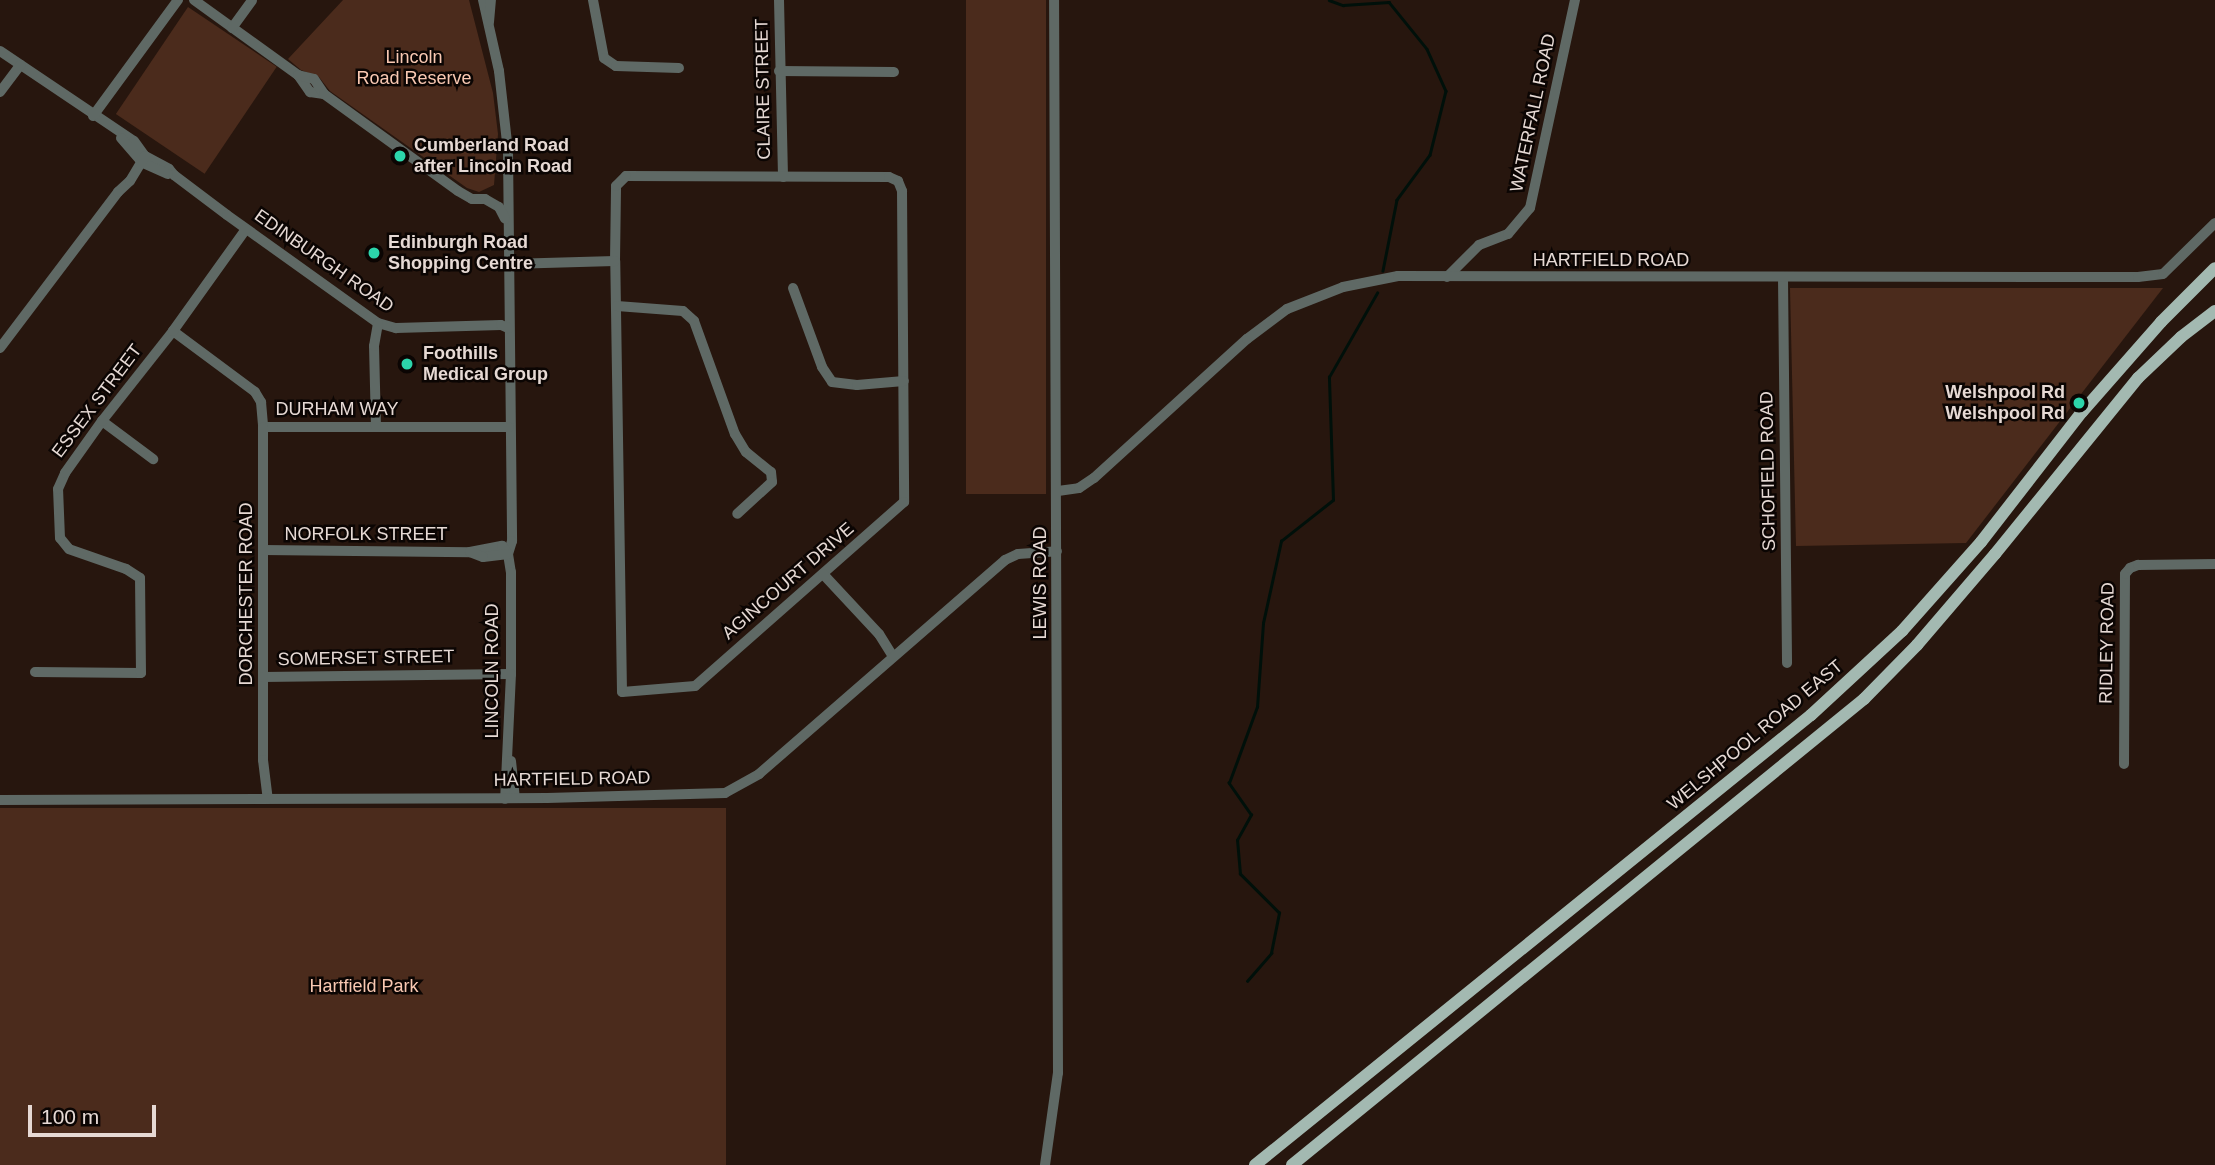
<!DOCTYPE html>
<html>
<head>
<meta charset="utf-8">
<style>
	body { margin:0 }
	#map { position:relative; width:2215px; height:1165px; overflow:hidden; background:#27160e; font-family:Helvetica,sans-serif }
	div>[style] { position:absolute }
	.green>* { inset:0; background:#4b2b1c; transform-origin:0 0 }
	.stream>* { height:2.5px; margin:-1.25px; padding:0 1.25px; transform-origin:1.25px; border-radius:1.25px; background:#00100a }
	.minor>* { height:10px; margin:-5px; padding:0 5px; transform-origin:5px; border-radius:5px; background:#5f6965 }
	.major>* { height:12px; margin:-6px; padding:0 6px; transform-origin:6px; border-radius:6px; background:#a3b9b1 }
	.dots>* { width:19px; height:19px; translate:-50% -50%; box-sizing:border-box; border:4px solid #0b0503; border-radius:50% }
	span { translate:-50% -50%; white-space:nowrap; text-align:center; line-height:1.15; -webkit-text-stroke:5px #0b0503; paint-order:stroke }
	.park-label { font-size:18px; color:#f9c8b2 }
	.street-label { font-size:18px; color:#e6d9d4 }
	.poi-label { font-size:18px; color:#e6d9d4; font-weight:700 }
	.left { translate:0 -50%; text-align:left }
	.right { translate:-100% -50%; text-align:right }
	.scale { position:absolute; left:28px; top:1105px; width:128px; height:32px; box-sizing:border-box; border:4px solid #e6d9d4; border-top:0; padding-left:9px; font-size:21px; line-height:24px; white-space:nowrap; color:#e6d9d4; -webkit-text-stroke:5px #0b0503; paint-order:stroke }
</style>
</head>
<body>
<div id="map">
	<div class="green">
		<i style="clip-path:polygon(343px 0,469px 0,493px 93px,498px 134px,494px 185px,479px 192px,467px 188px,330px 91px,319px 77px,301px 70px,288px 59px)"></i>
		<i style="left:966px;top:0;width:80px;height:494px"></i>
		<i style="left:188px;top:7px;width:107px;height:129px;rotate:34deg"></i>
		<i style="clip-path:polygon(1790px 288px,2163px 288px,1966px 543px,1796px 546px)"></i>
		<i style="left:726px;top:808px;width:357px;height:726px;rotate:90deg"></i>
	</div>
	<div class="stream">
		<i style="left:1329px;top:0;width:15px;rotate:20deg"></i>
		<i style="left:1343px;top:5px;width:46px;rotate:-3.7deg"></i>
		<i style="left:1389px;top:2px;width:60px;rotate:51deg"></i>
		<i style="left:1427px;top:49px;width:46px;rotate:65.7deg"></i>
		<i style="left:1446px;top:91px;width:66px;rotate:104deg"></i>
		<i style="left:1430px;top:155px;width:56px;rotate:126.3deg"></i>
		<i style="left:1397px;top:200px;width:72px;rotate:101.2deg"></i>
		<i style="left:1247px;top:981px;width:37px;rotate:-49deg"></i>
		<i style="left:1271px;top:953px;width:41px;rotate:-78.7deg"></i>
		<i style="left:1279px;top:913px;width:55px;rotate:-135deg"></i>
		<i style="left:1240px;top:874px;width:34px;rotate:-95deg"></i>
		<i style="left:1237px;top:840px;width:29px;rotate:-61deg"></i>
		<i style="left:1251px;top:815px;width:39px;rotate:-125deg"></i>
		<i style="left:1229px;top:783px;width:81px;rotate:-69.8deg"></i>
		<i style="left:1257px;top:707px;width:84px;rotate:-85.9deg"></i>
		<i style="left:1263px;top:623px;width:84px;rotate:-77.6deg"></i>
		<i style="left:1281px;top:541px;width:66px;rotate:-38.3deg"></i>
		<i style="left:1333px;top:500px;width:123px;rotate:-91.9deg"></i>
		<i style="left:1329px;top:377px;width:97px;rotate:-60.3deg"></i>
	</div>
	<div class="minor">
		<i style="left:194px;top:0;width:128px;rotate:35.8deg"></i>
		<i style="left:298px;top:75px;width:21px;rotate:55deg"></i>
		<i style="left:310px;top:92px;width:14px;rotate:8deg"></i>
		<i style="left:483px;top:0;width:73px;rotate:77.3deg"></i>
		<i style="left:499px;top:71px;width:81px;rotate:83.6deg"></i>
		<i style="left:508px;top:151px;width:390px;rotate:89.4deg"></i>
		<i style="left:512px;top:541px;width:14px;rotate:107deg"></i>
		<i style="left:508px;top:554px;width:18px;rotate:81deg"></i>
		<i style="left:511px;top:572px;width:102px;rotate:90deg"></i>
		<i style="left:511px;top:674px;width:125px;rotate:92.7deg"></i>
		<i style="left:593px;top:0;width:59px;rotate:79.3deg"></i>
		<i style="left:604px;top:58px;width:14px;rotate:34deg"></i>
		<i style="left:616px;top:66px;width:63px;rotate:1.8deg"></i>
		<i style="left:779px;top:0;width:177px;rotate:88.7deg"></i>
		<i style="left:489px;top:22px;width:22px;rotate:-85deg"></i>
		<i style="left:232px;top:28px;width:34px;rotate:-54deg"></i>
		<i style="left:0;top:51px;width:161px;rotate:33.9deg"></i>
		<i style="left:134px;top:141px;width:19px;rotate:54deg"></i>
		<i style="left:145px;top:156px;width:27px;rotate:28deg"></i>
		<i style="left:169px;top:169px;width:8px;rotate:50deg"></i>
		<i style="left:174px;top:175px;width:66px;rotate:37deg"></i>
		<i style="left:227px;top:215px;width:186px;rotate:35.6deg"></i>
		<i style="left:378px;top:323px;width:19px;rotate:16deg"></i>
		<i style="left:396px;top:328px;width:105px;rotate:-1.6deg"></i>
		<i style="left:501px;top:325px;width:8px;rotate:23deg"></i>
		<i style="left:779px;top:71px;width:115px;rotate:0.5deg"></i>
		<i style="left:298px;top:75px;width:16px;rotate:14deg"></i>
		<i style="left:314px;top:79px;width:18px;rotate:56deg"></i>
		<i style="left:324px;top:94px;width:165px;rotate:35.9deg"></i>
		<i style="left:458px;top:191px;width:16px;rotate:30deg"></i>
		<i style="left:472px;top:199px;width:13px"></i>
		<i style="left:485px;top:199px;width:16px;rotate:30deg"></i>
		<i style="left:499px;top:207px;width:13px;rotate:63deg"></i>
		<i style="left:0;top:92px;width:34px;rotate:-53deg"></i>
		<i style="left:93px;top:116px;width:144px;rotate:-53.8deg"></i>
		<i style="left:121px;top:138px;width:33px;rotate:49deg"></i>
		<i style="left:143px;top:163px;width:27px;rotate:24deg"></i>
		<i style="left:626px;top:176px;width:263px;rotate:0.2deg"></i>
		<i style="left:889px;top:177px;width:10px;rotate:24deg"></i>
		<i style="left:898px;top:181px;width:11px;rotate:68deg"></i>
		<i style="left:902px;top:191px;width:311px;rotate:89.6deg"></i>
		<i style="left:904px;top:502px;width:278px;rotate:138.6deg"></i>
		<i style="left:695px;top:686px;width:73px;rotate:175.3deg"></i>
		<i style="left:622px;top:692px;width:431px;rotate:-90.9deg"></i>
		<i style="left:615px;top:261px;width:75px;rotate:-89.2deg"></i>
		<i style="left:616px;top:186px;width:14px;rotate:-45deg"></i>
		<i style="left:509px;top:264px;width:106px;rotate:-1.6deg"></i>
		<i style="left:1447px;top:277px;width:45px;rotate:-45deg"></i>
		<i style="left:1479px;top:245px;width:31px;rotate:-21deg"></i>
		<i style="left:1508px;top:234px;width:34px;rotate:-50deg"></i>
		<i style="left:1530px;top:208px;width:213px;rotate:-77.8deg"></i>
		<i style="left:1783px;top:278px;width:385px;rotate:89.4deg"></i>
		<i style="left:793px;top:288px;width:84px;rotate:69.8deg"></i>
		<i style="left:822px;top:367px;width:18px;rotate:56deg"></i>
		<i style="left:832px;top:382px;width:25px;rotate:7deg"></i>
		<i style="left:857px;top:385px;width:47px;rotate:-4.9deg"></i>
		<i style="left:617px;top:306px;width:66px;rotate:4.3deg"></i>
		<i style="left:683px;top:311px;width:15px;rotate:42deg"></i>
		<i style="left:694px;top:321px;width:120px;rotate:70.1deg"></i>
		<i style="left:735px;top:434px;width:21px;rotate:59deg"></i>
		<i style="left:746px;top:452px;width:32px;rotate:39deg"></i>
		<i style="left:771px;top:472px;width:10px;rotate:84deg"></i>
		<i style="left:772px;top:482px;width:47px;rotate:137.6deg"></i>
		<i style="left:173px;top:331px;width:102px;rotate:36.6deg"></i>
		<i style="left:255px;top:392px;width:12px;rotate:59deg"></i>
		<i style="left:261px;top:402px;width:25px;rotate:85deg"></i>
		<i style="left:263px;top:427px;width:246px"></i>
		<i style="left:0;top:348px;width:196px;rotate:-52.9deg"></i>
		<i style="left:118px;top:192px;width:16px;rotate:-43deg"></i>
		<i style="left:130px;top:181px;width:29px;rotate:-59deg"></i>
		<i style="left:102px;top:421px;width:64px;rotate:36.7deg"></i>
		<i style="left:263px;top:427px;width:333px;rotate:90deg"></i>
		<i style="left:263px;top:760px;width:39px;rotate:83deg"></i>
		<i style="left:376px;top:427px;width:81px;rotate:-91.4deg"></i>
		<i style="left:374px;top:346px;width:23px;rotate:-80deg"></i>
		<i style="left:1058px;top:491px;width:21px;rotate:-8deg"></i>
		<i style="left:1079px;top:488px;width:18px;rotate:-34deg"></i>
		<i style="left:1094px;top:478px;width:207px;rotate:-42.3deg"></i>
		<i style="left:1247px;top:339px;width:50px;rotate:-36.9deg"></i>
		<i style="left:1287px;top:309px;width:60px;rotate:-21.4deg"></i>
		<i style="left:1343px;top:287px;width:56px;rotate:-11.3deg"></i>
		<i style="left:1398px;top:276px;width:740px;rotate:0.08deg"></i>
		<i style="left:2138px;top:277px;width:25px;rotate:-7deg"></i>
		<i style="left:2163px;top:274px;width:73px;rotate:-44.4deg"></i>
		<i style="left:263px;top:550px;width:207px;rotate:0.6deg"></i>
		<i style="left:470px;top:552px;width:33px;rotate:-11deg"></i>
		<i style="left:502px;top:546px;width:10px;rotate:53deg"></i>
		<i style="left:508px;top:554px;width:25px;rotate:173deg"></i>
		<i style="left:483px;top:557px;width:14px;rotate:-159deg"></i>
		<i style="left:823px;top:574px;width:82px;rotate:47deg"></i>
		<i style="left:879px;top:634px;width:26px;rotate:58deg"></i>
		<i style="left:35px;top:672px;width:106px;rotate:0.5deg"></i>
		<i style="left:141px;top:673px;width:95px;rotate:-90.6deg"></i>
		<i style="left:140px;top:578px;width:17px;rotate:-147deg"></i>
		<i style="left:126px;top:569px;width:60px;rotate:-160.7deg"></i>
		<i style="left:69px;top:549px;width:14px;rotate:-129deg"></i>
		<i style="left:60px;top:538px;width:49px;rotate:-92.3deg"></i>
		<i style="left:58px;top:489px;width:17px;rotate:-66deg"></i>
		<i style="left:65px;top:473px;width:64px;rotate:-54.6deg"></i>
		<i style="left:102px;top:421px;width:115px;rotate:-51.7deg"></i>
		<i style="left:173px;top:331px;width:125px;rotate:-54.4deg"></i>
		<i style="left:263px;top:677px;width:248px;rotate:-0.7deg"></i>
		<i style="left:511px;top:761px;width:37px;rotate:84deg"></i>
		<i style="left:2124px;top:764px;width:190px;rotate:-89.7deg"></i>
		<i style="left:2125px;top:574px;width:8px;rotate:-50deg"></i>
		<i style="left:2130px;top:568px;width:9px;rotate:-21deg"></i>
		<i style="left:2138px;top:565px;width:77px;rotate:-0.7deg"></i>
		<i style="left:0;top:800px;width:547px;rotate:-0.21deg"></i>
		<i style="left:547px;top:798px;width:178px;rotate:-1.6deg"></i>
		<i style="left:725px;top:793px;width:39px;rotate:-29deg"></i>
		<i style="left:759px;top:774px;width:326px;rotate:-41deg"></i>
		<i style="left:1005px;top:560px;width:14px;rotate:-25deg"></i>
		<i style="left:1018px;top:554px;width:39px;rotate:-4deg"></i>
		<i style="left:1045px;top:1165px;width:93px;rotate:-82deg"></i>
		<i style="left:1058px;top:1073px;width:1073px;rotate:-90.21deg"></i>
	</div>
	<div class="major">
		<i style="left:1255px;top:1165px;width:715px;rotate:-38.99deg"></i>
		<i style="left:1811px;top:715px;width:124px;rotate:-42.7deg"></i>
		<i style="left:1902px;top:631px;width:119px;rotate:-48.4deg"></i>
		<i style="left:1981px;top:542px;width:165px;rotate:-52.2deg"></i>
		<i style="left:2082px;top:412px;width:120px;rotate:-48.7deg"></i>
		<i style="left:2161px;top:322px;width:76px;rotate:-45deg"></i>
		<i style="left:1292px;top:1165px;width:738px;rotate:-39.17deg"></i>
		<i style="left:1864px;top:699px;width:76px;rotate:-45.5deg"></i>
		<i style="left:1917px;top:645px;width:120px;rotate:-49.4deg"></i>
		<i style="left:1995px;top:554px;width:227px;rotate:-50.9deg"></i>
		<i style="left:2138px;top:378px;width:59px;rotate:-43.6deg"></i>
		<i style="left:2181px;top:337px;width:43px;rotate:-37.4deg"></i>
	</div>
	<div class="dots">
		<i style="left:400px;top:156px;background:#2cd5ab"></i>
		<i style="left:374px;top:253px;background:#2cd5ab"></i>
		<i style="left:407px;top:364px;background:#2cd5ab"></i>
		<i style="left:2079px;top:403px;background:#2cd5ab"></i>
	</div>
	<div class="park-label">
		<span style="left:414px;top:68px">Lincoln<br>Road Reserve</span>
		<span style="left:364px;top:986px">Hartfield Park</span>
	</div>
	<div class="street-label">
		<span style="left:763px;top:89px;rotate:-91deg">CLAIRE STREET</span>
		<span style="left:1533px;top:113px;rotate:-78deg">WATERFALL ROAD</span>
		<span style="left:1611px;top:260px">HARTFIELD ROAD</span>
		<span style="left:324px;top:261px;rotate:35deg">EDINBURGH ROAD</span>
		<span style="left:97px;top:401px;rotate:-53deg">ESSEX STREET</span>
		<span style="left:337px;top:409px">DURHAM WAY</span>
		<span style="left:1768px;top:471px;rotate:-91deg">SCHOFIELD ROAD</span>
		<span style="left:366px;top:534px">NORFOLK STREET</span>
		<span style="left:788px;top:581px;rotate:-41deg">AGINCOURT DRIVE</span>
		<span style="left:1040px;top:583px;rotate:-90deg">LEWIS ROAD</span>
		<span style="left:246px;top:594px;rotate:-90deg">DORCHESTER ROAD</span>
		<span style="left:2107px;top:643px;rotate:-89deg">RIDLEY ROAD</span>
		<span style="left:366px;top:658px;rotate:-1deg">SOMERSET STREET</span>
		<span style="left:492px;top:671px;rotate:-90deg">LINCOLN ROAD</span>
		<span style="left:1755px;top:735px;rotate:-40deg">WELSHPOOL ROAD EAST</span>
		<span style="left:572px;top:779px;rotate:-1deg">HARTFIELD ROAD</span>
	</div>
	<div class="poi-label">
		<span class="left" style="left:414px;top:156px">Cumberland Road<br>after Lincoln Road</span>
		<span class="left" style="left:388px;top:253px">Edinburgh Road<br>Shopping Centre</span>
		<span class="left" style="left:423px;top:364px">Foothills<br>Medical Group</span>
		<span class="right" style="left:2065px;top:403px">Welshpool Rd<br>Welshpool Rd</span>
	</div>
	<div class="scale">100 m</div>
</div>
</body>
</html>
